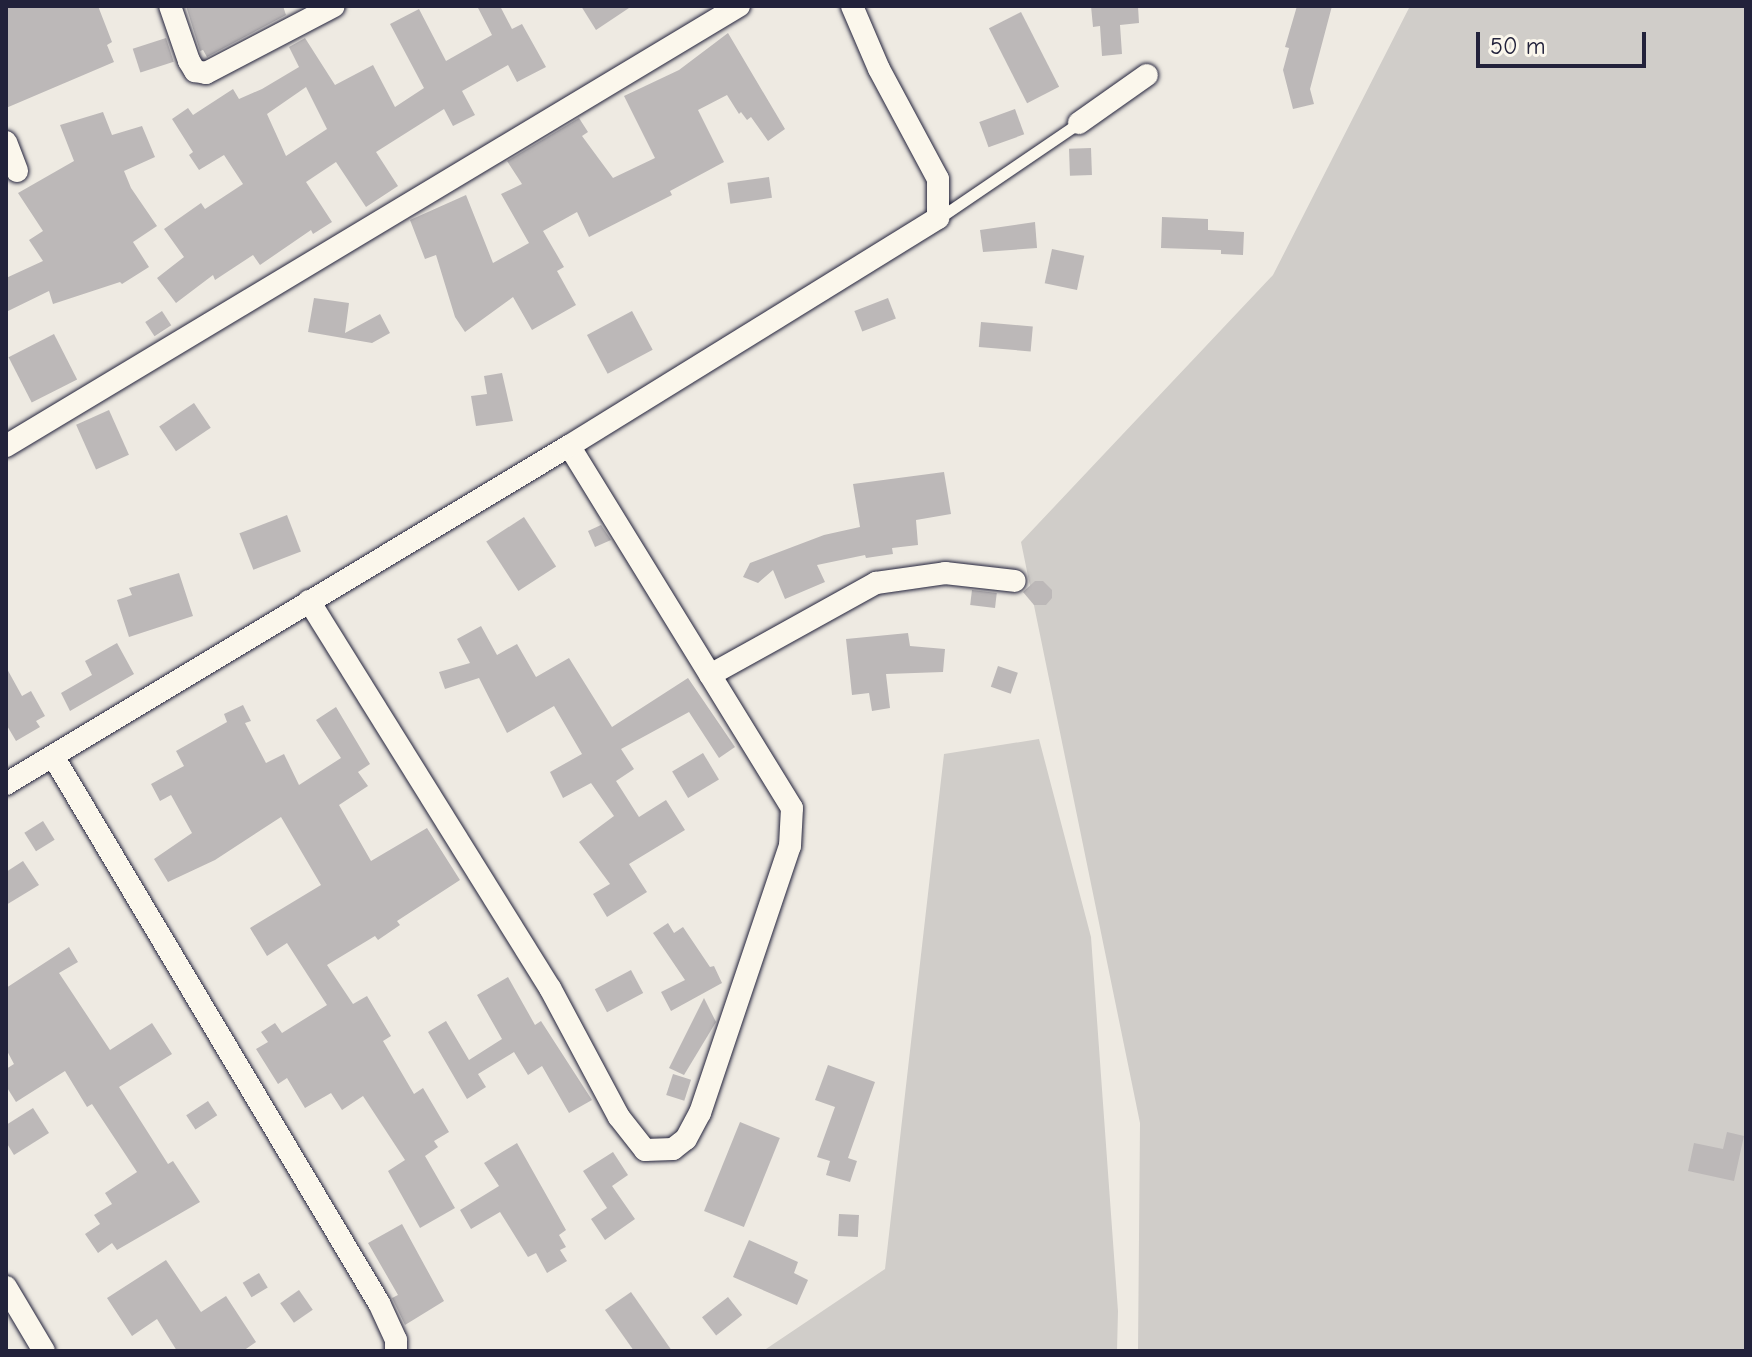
<!DOCTYPE html>
<html>
<head>
<meta charset="utf-8">
<style>
	body { margin:0 }
	#map { position:relative; width:1752px; height:1357px; overflow:hidden; background:#eeeae2; font-family:"Comic Neue",sans-serif }
	div>[style] { position:absolute }
	.green>* { inset:0; background:#d0cdc9 }
	.building>* { inset:0; background:#bcb8b8; transform-origin:0 0 }
	.roads { filter:drop-shadow(0 0 2px #22223b) drop-shadow(0 0 2px #22223b) }
	.service>* { height:11px; margin:-5.5px; padding:0 5.5px; transform-origin:5.5px; border-radius:5.5px; background:#fbf7ec }
	.minor>* { height:22px; margin:-11px; padding:0 11px; transform-origin:11px; border-radius:11px; background:#fbf7ec }
	span { translate:-50% -50%; white-space:nowrap; text-align:center; line-height:1.15; -webkit-text-stroke:8px #fbf7ec; paint-order:stroke }
	.frame { position:absolute; inset:0; border:8px solid #22223b; pointer-events:none }
	.scale { position:absolute; left:1476px; top:32px; width:170px; height:36px; box-sizing:border-box; border:4px solid #22223b; border-top:0; padding-left:10px; font-size:24px; line-height:28px; white-space:nowrap; color:#22223b; -webkit-text-stroke:6px #fbf7ec; paint-order:stroke }
</style>
</head>
<body>
<div id="map">
	<div class="green">
		<i style="clip-path:polygon(1410px 6px,1746px 6px,1746px 1351px,1138px 1351px,1140px 1123px,1021px 542px,1273px 275px)"></i>
		<i style="clip-path:polygon(1039px 739px,1091px 937px,1118px 1311px,1117px 1351px,763px 1351px,885px 1269px,944px 754px)"></i>
	</div>
	<div class="building">
		<i style="clip-path:polygon(6px 6px,98px 6px,112px 42px,107px 45px,114px 62px,6px 108px)"></i>
		<i style="clip-path:polygon(186px 6px,283px 6px,286px 15px,207px 57px,203px 50px,200px 51px)"></i>
		<i style="clip-path:polygon(evenodd,477px 6px,500px 6px,512px 29px,522px 24px,546px 67px,517px 82px,508px 65px,462px 91px,475px 115px,453px 126px,444px 109px,376px 152px,398px 186px,366px 207px,336px 162px,306px 182px,332px 222px,313px 234px,311px 230px,260px 265px,253px 255px,215px 280px,213px 275px,176px 303px,157px 278px,184px 257px,164px 229px,201px 203px,205px 209px,243px 184px,224px 155px,199px 170px,189px 155px,193px 152px,172px 119px,188px 108px,193px 115px,233px 89px,239px 99px,262px 89px,299px 67px,289px 47px,305px 38px,335px 85px,373px 65px,395px 107px,424px 88px,390px 24px,419px 9px,446px 61px,492px 35px,477px 6px,306px 87px,327px 129px,286px 156px,267px 114px,306px 87px)"></i>
		<i style="clip-path:polygon(581px 6px,632px 6px,596px 30px)"></i>
		<i style="clip-path:polygon(1091px 6px,1138px 6px,1139px 23px,1120px 25px,1122px 54px,1102px 56px,1100px 26px,1093px 27px)"></i>
		<i style="clip-path:polygon(1297px 6px,1332px 6px,1310px 89px,1314px 104px,1293px 109px,1283px 70px,1289px 48px,1285px 47px)"></i>
		<i style="left:1021px;top:12px;width:84px;height:36px;rotate:63deg"></i>
		<i style="clip-path:polygon(728px 33px,785px 129px,768px 141px,751px 117px,747px 120px,741px 112px,739px 114px,727px 95px,698px 110px,724px 162px,670px 191px,672px 195px,589px 237px,577px 212px,543px 231px,564px 267px,557px 271px,576px 305px,532px 330px,513px 297px,465px 332px,455px 317px,436px 255px,425px 259px,410px 220px,466px 195px,493px 263px,529px 243px,501px 194px,522px 184px,507px 161px,579px 118px,588px 132px,582px 136px,613px 178px,655px 158px,624px 96px,679px 70px)"></i>
		<i style="left:166px;top:38px;width:25px;height:35px;rotate:72deg"></i>
		<i style="left:1015px;top:109px;width:27px;height:38px;rotate:70deg"></i>
		<i style="clip-path:polygon(103px 112px,112px 135px,142px 126px,155px 157px,124px 171px,131px 188px,157px 226px,133px 242px,149px 267px,122px 284px,120px 282px,53px 304px,49px 291px,6px 312px,6px 278px,43px 261px,29px 240px,43px 231px,18px 193px,74px 161px,60px 125px)"></i>
		<i style="left:1091px;top:148px;width:27px;height:22px;rotate:88deg"></i>
		<i style="left:769px;top:177px;width:21px;height:42px;rotate:82deg"></i>
		<i style="clip-path:polygon(1162px 217px,1208px 219px,1208px 230px,1244px 232px,1243px 255px,1221px 254px,1221px 250px,1161px 248px)"></i>
		<i style="clip-path:polygon(1035px 222px,1037px 248px,983px 252px,980px 230px)"></i>
		<i style="left:1052px;top:249px;width:33px;height:35px;rotate:12deg"></i>
		<i style="clip-path:polygon(314px 298px,349px 303px,345px 333px,380px 314px,390px 333px,372px 343px,308px 332px)"></i>
		<i style="left:888px;top:298px;width:22px;height:36px;rotate:69deg"></i>
		<i style="left:162px;top:311px;width:17px;height:20px;rotate:57deg"></i>
		<i style="left:632px;top:311px;width:44px;height:51px;rotate:62deg"></i>
		<i style="left:981px;top:322px;width:52px;height:25px;rotate:5deg"></i>
		<i style="left:54px;top:334px;width:51px;height:51px;rotate:63deg"></i>
		<i style="clip-path:polygon(502px 373px,513px 421px,476px 426px,471px 396px,487px 394px,484px 376px)"></i>
		<i style="left:194px;top:403px;width:30px;height:42px;rotate:56deg"></i>
		<i style="left:109px;top:410px;width:49px;height:36px;rotate:66deg"></i>
		<i style="clip-path:polygon(944px 472px,951px 514px,916px 520px,918px 545px,892px 548px,893px 554px,866px 558px,865px 555px,817px 565px,825px 582px,785px 599px,773px 570px,758px 583px,743px 577px,750px 563px,824px 535px,860px 527px,853px 484px)"></i>
		<i style="left:287px;top:515px;width:39px;height:51px;rotate:69deg"></i>
		<i style="left:524px;top:517px;width:59px;height:45px;rotate:57deg"></i>
		<i style="clip-path:polygon(601px 525px,611px 540px,595px 547px,588px 531px)"></i>
		<i style="clip-path:polygon(179px 573px,193px 616px,129px 637px,117px 600px,132px 595px,129px 588px)"></i>
		<i style="clip-path:polygon(1035px 581px,1043px 581px,1052px 590px,1052px 598px,1046px 605px,1034px 605px,1023px 592px)"></i>
		<i style="left:972px;top:590px;width:25px;height:15px;rotate:7deg"></i>
		<i style="clip-path:polygon(481px 626px,497px 655px,517px 644px,536px 677px,569px 658px,612px 727px,688px 678px,735px 747px,719px 758px,689px 712px,621px 749px,634px 769px,616px 781px,639px 817px,666px 800px,685px 830px,629px 864px,647px 892px,607px 917px,593px 894px,610px 884px,579px 842px,614px 816px,591px 783px,563px 798px,550px 772px,582px 754px,554px 706px,507px 733px,479px 678px,445px 689px,439px 672px,470px 663px,457px 639px)"></i>
		<i style="clip-path:polygon(908px 633px,910px 646px,945px 649px,943px 672px,886px 674px,890px 708px,872px 711px,869px 693px,852px 695px,846px 639px)"></i>
		<i style="clip-path:polygon(117px 643px,134px 674px,70px 711px,61px 693px,92px 675px,85px 661px)"></i>
		<i style="left:998px;top:666px;width:21px;height:22px;rotate:19deg"></i>
		<i style="clip-path:polygon(6px 667px,22px 696px,31px 691px,45px 716px,36px 721px,40px 727px,16px 741px,6px 724px)"></i>
		<i style="clip-path:polygon(243px 705px,251px 721px,245px 723px,266px 763px,284px 754px,299px 785px,341px 758px,316px 720px,336px 707px,370px 764px,358px 772px,368px 786px,339px 805px,371px 861px,427px 828px,460px 880px,397px 921px,400px 925px,378px 940px,375px 936px,327px 965px,353px 1004px,367px 996px,391px 1036px,383px 1041px,414px 1094px,423px 1088px,449px 1132px,434px 1141px,438px 1147px,425px 1156px,455px 1208px,420px 1228px,388px 1171px,405px 1160px,363px 1096px,342px 1110px,331px 1093px,305px 1108px,287px 1078px,278px 1084px,256px 1049px,268px 1042px,261px 1032px,275px 1023px,282px 1033px,327px 1005px,287px 943px,267px 956px,250px 928px,321px 885px,281px 817px,215px 860px,168px 882px,154px 859px,192px 833px,171px 795px,160px 801px,151px 784px,184px 766px,176px 751px,227px 722px,224px 714px)"></i>
		<i style="left:703px;top:753px;width:31px;height:36px;rotate:59deg"></i>
		<i style="left:43px;top:821px;width:22px;height:22px;rotate:58deg"></i>
		<i style="clip-path:polygon(23px 861px,39px 885px,6px 905px,6px 872px)"></i>
		<i style="clip-path:polygon(668px 923px,674px 933px,683px 927px,710px 967px,714px 966px,722px 983px,671px 1011px,661px 992px,685px 980px,653px 933px)"></i>
		<i style="clip-path:polygon(69px 947px,78px 962px,59px 973px,110px 1050px,152px 1023px,172px 1054px,119px 1087px,168px 1164px,173px 1161px,200px 1202px,117px 1250px,112px 1243px,98px 1253px,85px 1234px,100px 1224px,94px 1215px,112px 1204px,105px 1193px,137px 1172px,92px 1104px,87px 1107px,65px 1071px,16px 1102px,6px 1086px,6px 1069px,14px 1064px,6px 1049px,6px 988px)"></i>
		<i style="left:631px;top:970px;width:26px;height:41px;rotate:62deg"></i>
		<i style="clip-path:polygon(508px 977px,535px 1025px,541px 1021px,592px 1100px,569px 1113px,542px 1066px,528px 1075px,514px 1052px,478px 1074px,486px 1087px,467px 1099px,428px 1032px,446px 1021px,469px 1060px,502px 1039px,477px 995px)"></i>
		<i style="clip-path:polygon(704px 998px,716px 1022px,684px 1075px,669px 1068px)"></i>
		<i style="clip-path:polygon(828px 1065px,875px 1082px,848px 1158px,857px 1161px,850px 1182px,826px 1175px,830px 1161px,817px 1157px,835px 1107px,815px 1100px)"></i>
		<i style="left:673px;top:1074px;width:19px;height:22px;rotate:18deg"></i>
		<i style="left:208px;top:1101px;width:17px;height:26px;rotate:57deg"></i>
		<i style="clip-path:polygon(33px 1108px,49px 1133px,14px 1155px,6px 1142px,6px 1125px)"></i>
		<i style="left:740px;top:1122px;width:43px;height:96px;rotate:22deg"></i>
		<i style="clip-path:polygon(1727px 1132px,1744px 1136px,1734px 1181px,1688px 1171px,1694px 1143px,1723px 1149px)"></i>
		<i style="clip-path:polygon(517px 1143px,566px 1230px,559px 1235px,566px 1247px,560px 1250px,567px 1261px,547px 1273px,536px 1253px,528px 1257px,500px 1212px,471px 1229px,460px 1210px,499px 1186px,484px 1163px)"></i>
		<i style="clip-path:polygon(613px 1152px,628px 1175px,612px 1186px,635px 1219px,605px 1240px,591px 1219px,607px 1208px,583px 1171px)"></i>
		<i style="left:839px;top:1214px;width:20px;height:22px;rotate:3deg"></i>
		<i style="clip-path:polygon(402px 1224px,444px 1301px,405px 1325px,392px 1298px,398px 1295px,368px 1243px)"></i>
		<i style="clip-path:polygon(749px 1240px,798px 1262px,794px 1273px,808px 1280px,797px 1305px,733px 1277px)"></i>
		<i style="clip-path:polygon(166px 1260px,201px 1312px,226px 1296px,256px 1342px,243px 1351px,177px 1351px,157px 1319px,132px 1336px,107px 1298px)"></i>
		<i style="left:259px;top:1273px;width:17px;height:19px;rotate:59deg"></i>
		<i style="left:299px;top:1290px;width:24px;height:23px;rotate:55deg"></i>
		<i style="clip-path:polygon(631px 1292px,672px 1351px,634px 1351px,605px 1310px)"></i>
		<i style="left:728px;top:1297px;width:23px;height:33px;rotate:52deg"></i>
	</div>
	<div class="roads">
		<div class="service">
			<i style="left:939px;top:218px;width:169px;rotate:-34.2deg"></i>
		</div>
		<div class="minor">
			<i style="left:170px;top:6px;width:58px;rotate:70.9deg"></i>
			<i style="left:189px;top:61px;width:12px;rotate:59deg"></i>
			<i style="left:195px;top:71px;width:11px;rotate:10deg"></i>
			<i style="left:206px;top:73px;width:144px;rotate:-27.6deg"></i>
			<i style="left:1079px;top:123px;width:83px;rotate:-35.2deg"></i>
			<i style="left:6px;top:142px;width:31px;rotate:69deg"></i>
			<i style="left:6px;top:446px;width:855px;rotate:-30.98deg"></i>
			<i style="left:309px;top:601px;width:456px;rotate:58.1deg"></i>
			<i style="left:550px;top:988px;width:146px;rotate:61.9deg"></i>
			<i style="left:619px;top:1117px;width:42px;rotate:51.8deg"></i>
			<i style="left:645px;top:1150px;width:28px;rotate:-2deg"></i>
			<i style="left:673px;top:1149px;width:16px;rotate:-38deg"></i>
			<i style="left:686px;top:1139px;width:30px;rotate:-62deg"></i>
			<i style="left:700px;top:1113px;width:282px;rotate:-71.4deg"></i>
			<i style="left:790px;top:846px;width:38px;rotate:-87deg"></i>
			<i style="left:792px;top:808px;width:425px;rotate:-121.6deg"></i>
			<i style="left:710px;top:675px;width:190px;rotate:-29deg"></i>
			<i style="left:876px;top:583px;width:70px;rotate:-8.2deg"></i>
			<i style="left:945px;top:573px;width:70px;rotate:6.5deg"></i>
			<i style="left:53px;top:756px;width:637px;rotate:59.21deg"></i>
			<i style="left:379px;top:1303px;width:41px;rotate:65.3deg"></i>
			<i style="left:396px;top:1340px;width:11px;rotate:90deg"></i>
			<i style="left:6px;top:784px;width:657px;rotate:-30.98deg"></i>
			<i style="left:569px;top:446px;width:434px;rotate:-31.7deg"></i>
			<i style="left:938px;top:218px;width:39px;rotate:-90deg"></i>
			<i style="left:938px;top:179px;width:125px;rotate:-118.2deg"></i>
			<i style="left:879px;top:69px;width:69px;rotate:-113.2deg"></i>
			<i style="left:6px;top:1287px;width:74px;rotate:59.3deg"></i>
		</div>
	</div>
	<div class="frame"></div>
	<div class="scale">50 m</div>
</div>
</body>
</html>
